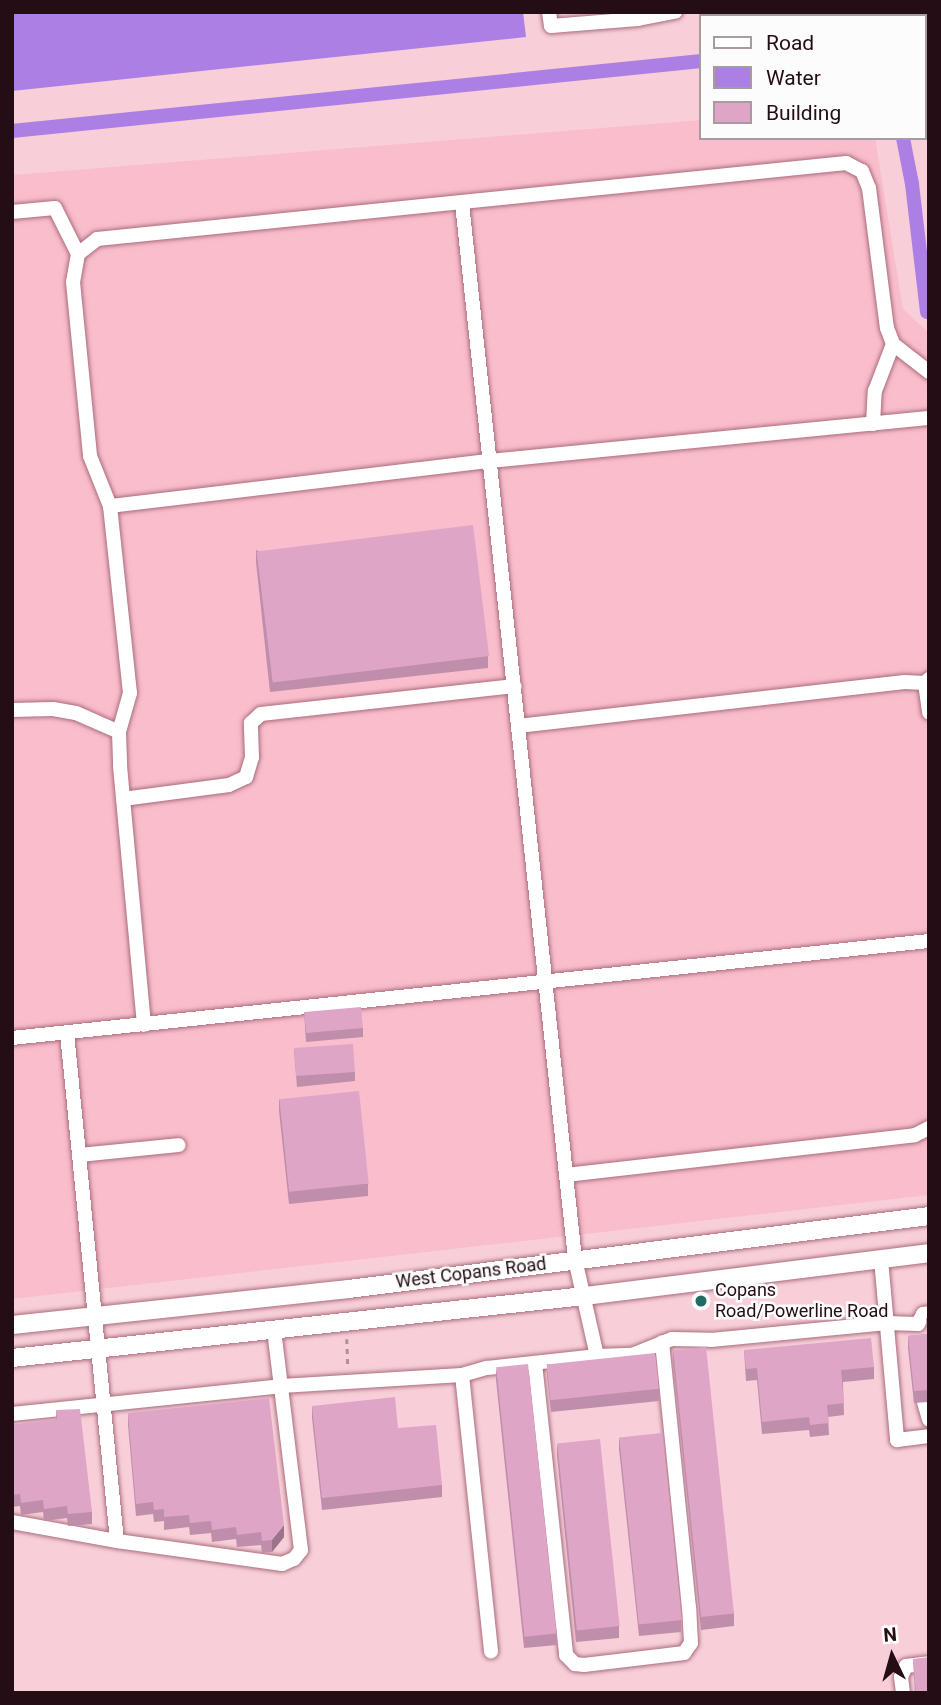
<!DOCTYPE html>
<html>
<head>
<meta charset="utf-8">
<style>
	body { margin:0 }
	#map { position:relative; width:941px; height:1705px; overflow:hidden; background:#f8cfd8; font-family:Roboto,sans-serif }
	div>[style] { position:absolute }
	.built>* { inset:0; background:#fabdcb }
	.water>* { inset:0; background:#ac7fe4 }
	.canal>* { height:14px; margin:-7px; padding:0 7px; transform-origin:7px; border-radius:7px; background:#ac7fe4 }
	.path>* { height:2.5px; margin-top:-1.25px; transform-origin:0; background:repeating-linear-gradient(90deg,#b28f97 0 5px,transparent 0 10px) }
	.roads { filter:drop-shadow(0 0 2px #aa6d7d) drop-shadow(0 0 2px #aa6d7d) }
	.minor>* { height:14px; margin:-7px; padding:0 7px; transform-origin:7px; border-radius:7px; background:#fff }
	.major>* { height:18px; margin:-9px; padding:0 9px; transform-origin:9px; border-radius:9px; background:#fff }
	.wall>* { inset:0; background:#bf8eab }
	.shaded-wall>* { inset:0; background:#9b748b }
	.building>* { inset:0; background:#dea5c7; transform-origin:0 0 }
	.dots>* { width:19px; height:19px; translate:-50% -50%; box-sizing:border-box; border:4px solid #fcfcfc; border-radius:50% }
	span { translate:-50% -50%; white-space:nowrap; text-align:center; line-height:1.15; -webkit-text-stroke:5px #fcfcfc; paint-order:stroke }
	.street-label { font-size:18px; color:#240d14 }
	.poi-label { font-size:18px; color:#240d14 }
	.left { translate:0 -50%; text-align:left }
	.frame { position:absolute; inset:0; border:14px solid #240d14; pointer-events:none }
	.legend { position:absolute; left:699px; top:14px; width:228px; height:126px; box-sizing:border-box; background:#fcfcfc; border:2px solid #a69c9f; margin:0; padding:9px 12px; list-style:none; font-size:21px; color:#240d14 }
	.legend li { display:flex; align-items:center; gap:14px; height:35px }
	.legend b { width:35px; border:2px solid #a69c9f }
	.north { position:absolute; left:857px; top:1621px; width:70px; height:70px; -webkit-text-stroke:5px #fcfcfc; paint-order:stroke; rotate:355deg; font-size:19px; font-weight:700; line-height:28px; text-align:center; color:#240d14 }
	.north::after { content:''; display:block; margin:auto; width:24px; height:32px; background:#240d14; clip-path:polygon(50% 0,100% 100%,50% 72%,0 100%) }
</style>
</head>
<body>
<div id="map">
	<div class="built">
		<i style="clip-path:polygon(701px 120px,701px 138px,875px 138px,903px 309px,929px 333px,929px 1195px,12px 1299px,12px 175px)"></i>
	</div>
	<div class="water">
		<i style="clip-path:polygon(12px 12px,523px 12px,526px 37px,12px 91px)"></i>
	</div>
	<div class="canal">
		<i style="left:12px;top:131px;width:693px;rotate:-5.8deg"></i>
		<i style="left:903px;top:138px;width:47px;rotate:78.9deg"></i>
		<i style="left:912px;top:184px;width:129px;rotate:83.3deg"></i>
	</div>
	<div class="path">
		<i style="left:347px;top:1339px;width:28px;rotate:88deg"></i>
	</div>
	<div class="roads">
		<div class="minor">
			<i style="left:549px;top:12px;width:14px;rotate:82deg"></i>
			<i style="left:551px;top:26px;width:87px;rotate:-4.6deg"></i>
			<i style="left:638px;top:19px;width:7px;rotate:-98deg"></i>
			<i style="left:638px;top:19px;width:38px;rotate:-11deg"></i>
			<i style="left:12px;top:212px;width:43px;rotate:-5.3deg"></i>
			<i style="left:55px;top:208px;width:51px;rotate:63.4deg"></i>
			<i style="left:78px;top:254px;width:28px;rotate:100deg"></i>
			<i style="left:73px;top:282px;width:175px;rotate:84.4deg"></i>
			<i style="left:90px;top:456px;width:54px;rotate:68.2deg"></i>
			<i style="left:110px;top:506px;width:188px;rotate:83.9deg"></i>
			<i style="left:130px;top:693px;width:41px;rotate:105.8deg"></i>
			<i style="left:119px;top:732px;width:34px;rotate:88deg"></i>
			<i style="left:120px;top:766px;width:260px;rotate:84.7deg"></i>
			<i style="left:78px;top:254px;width:24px;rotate:-38deg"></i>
			<i style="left:97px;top:239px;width:753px;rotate:-5.79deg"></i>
			<i style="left:846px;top:163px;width:18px;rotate:27deg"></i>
			<i style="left:862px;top:171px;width:18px;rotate:68deg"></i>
			<i style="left:869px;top:188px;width:141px;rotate:82.7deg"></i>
			<i style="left:887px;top:328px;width:17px;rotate:69deg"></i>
			<i style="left:893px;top:344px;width:46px;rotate:37.9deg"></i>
			<i style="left:873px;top:424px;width:33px;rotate:-87deg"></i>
			<i style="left:875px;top:391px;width:50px;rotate:-69deg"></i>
			<i style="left:110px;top:506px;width:382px;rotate:-6.8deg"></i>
			<i style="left:489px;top:461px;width:442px;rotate:-5.6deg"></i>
			<i style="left:929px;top:679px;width:6px;rotate:135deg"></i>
			<i style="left:925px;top:683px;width:30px;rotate:82deg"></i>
			<i style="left:12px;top:710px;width:41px;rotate:-1.4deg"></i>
			<i style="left:53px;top:709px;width:23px;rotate:10deg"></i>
			<i style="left:76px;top:713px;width:47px;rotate:23.8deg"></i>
			<i style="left:518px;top:726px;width:389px;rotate:-6.5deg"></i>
			<i style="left:905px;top:682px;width:20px;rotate:3deg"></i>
			<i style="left:123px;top:799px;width:107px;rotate:-7.5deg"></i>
			<i style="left:229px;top:785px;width:19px;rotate:-25deg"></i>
			<i style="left:246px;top:777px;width:21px;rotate:-73deg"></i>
			<i style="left:252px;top:757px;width:34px;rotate:-92deg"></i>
			<i style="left:251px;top:723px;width:13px;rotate:-42deg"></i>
			<i style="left:261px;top:714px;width:255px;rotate:-6.3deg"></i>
			<i style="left:12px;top:1038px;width:922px;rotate:-6.04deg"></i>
			<i style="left:79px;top:1155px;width:100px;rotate:-5.7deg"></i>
			<i style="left:566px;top:1175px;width:351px;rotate:-6.5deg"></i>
			<i style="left:915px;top:1135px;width:16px;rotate:-27deg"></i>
			<i style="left:881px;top:1259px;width:182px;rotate:84.9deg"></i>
			<i style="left:897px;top:1440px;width:32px;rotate:-7deg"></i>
			<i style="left:597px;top:1356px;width:35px;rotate:-2deg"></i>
			<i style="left:632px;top:1355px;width:43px;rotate:-21.8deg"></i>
			<i style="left:672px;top:1339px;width:39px;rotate:1deg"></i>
			<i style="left:711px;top:1340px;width:177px;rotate:-5.5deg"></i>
			<i style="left:887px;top:1323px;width:31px;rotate:2deg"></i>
			<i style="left:918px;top:1324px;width:11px;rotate:-63deg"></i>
			<i style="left:923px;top:1314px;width:6px;rotate:-9deg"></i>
			<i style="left:535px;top:1363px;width:294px;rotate:83.9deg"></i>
			<i style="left:566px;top:1655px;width:13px;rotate:45deg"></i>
			<i style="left:575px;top:1664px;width:9px;rotate:6deg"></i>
			<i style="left:584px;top:1665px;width:101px;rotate:-6.8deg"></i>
			<i style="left:684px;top:1653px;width:12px;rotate:-55deg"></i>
			<i style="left:691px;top:1643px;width:35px;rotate:-93deg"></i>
			<i style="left:689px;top:1608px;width:267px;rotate:-95.8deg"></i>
			<i style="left:462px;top:1375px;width:278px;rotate:84deg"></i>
			<i style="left:924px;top:1402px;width:18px;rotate:74deg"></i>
			<i style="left:12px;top:1414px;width:270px;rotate:-5.9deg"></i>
			<i style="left:281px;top:1386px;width:181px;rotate:-3.5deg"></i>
			<i style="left:462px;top:1375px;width:26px;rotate:-16deg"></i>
			<i style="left:487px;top:1368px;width:111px;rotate:-6.2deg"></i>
			<i style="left:597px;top:1356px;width:99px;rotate:-102.8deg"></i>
			<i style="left:575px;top:1259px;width:1062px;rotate:-96.11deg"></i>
			<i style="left:12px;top:1522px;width:107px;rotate:10.3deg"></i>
			<i style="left:117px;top:1541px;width:510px;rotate:-95.62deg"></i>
			<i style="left:117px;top:1541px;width:167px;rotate:7.9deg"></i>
			<i style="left:282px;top:1564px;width:13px;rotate:-23deg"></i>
			<i style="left:294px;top:1559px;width:11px;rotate:-52deg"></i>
			<i style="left:301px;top:1550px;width:223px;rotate:-97deg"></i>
			<i style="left:903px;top:1693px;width:16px;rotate:-97deg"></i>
			<i style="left:901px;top:1677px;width:12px;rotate:-66deg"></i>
			<i style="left:906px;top:1666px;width:23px;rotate:-7deg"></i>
		</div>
		<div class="major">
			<i style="left:12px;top:1325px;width:339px;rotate:-6.1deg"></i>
			<i style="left:349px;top:1289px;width:585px;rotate:-7.17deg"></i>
			<i style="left:12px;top:1358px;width:576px;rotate:-6.18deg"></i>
			<i style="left:585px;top:1296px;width:347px;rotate:-7.1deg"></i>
		</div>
	</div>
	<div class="wall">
		<i style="clip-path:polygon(563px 12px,582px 12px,563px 14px)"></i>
		<i style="clip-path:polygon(256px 550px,488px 656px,488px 668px,270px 692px,256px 562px)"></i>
		<i style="clip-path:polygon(304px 1012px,363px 1028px,363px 1037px,306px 1042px)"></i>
		<i style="clip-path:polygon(294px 1050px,355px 1072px,355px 1081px,297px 1087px)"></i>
		<i style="clip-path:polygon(279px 1099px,368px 1184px,368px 1196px,289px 1204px,279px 1111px)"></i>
		<i style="clip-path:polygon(926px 1318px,929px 1318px,929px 1402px,914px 1403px,908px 1348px,908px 1336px,927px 1334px)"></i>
		<i style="clip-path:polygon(673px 1350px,734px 1614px,734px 1626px,701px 1630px,673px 1362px)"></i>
		<i style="clip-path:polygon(744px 1350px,874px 1367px,874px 1379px,843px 1382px,844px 1415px,828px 1417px,829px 1435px,810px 1437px,809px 1430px,762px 1434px,757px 1380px,746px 1381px)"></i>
		<i style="clip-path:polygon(547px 1364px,659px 1389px,659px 1401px,551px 1412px,547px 1376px)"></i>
		<i style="clip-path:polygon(496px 1368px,557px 1633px,557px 1645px,524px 1648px,496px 1380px)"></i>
		<i style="clip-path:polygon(312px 1406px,398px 1428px,442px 1485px,442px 1497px,322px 1510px,312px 1418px)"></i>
		<i style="clip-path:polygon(56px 1410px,92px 1512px,92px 1524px,68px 1526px,67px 1518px,44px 1521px,43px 1512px,21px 1515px,20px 1506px,12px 1507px,12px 1425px,56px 1420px)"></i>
		<i style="clip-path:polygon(128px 1413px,284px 1537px,272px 1552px,262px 1553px,261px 1545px,237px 1547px,236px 1539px,212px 1542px,211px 1533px,190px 1535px,189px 1527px,164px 1530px,164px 1521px,154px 1522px,153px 1514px,136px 1516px,128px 1425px)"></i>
		<i style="clip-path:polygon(619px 1437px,681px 1620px,681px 1632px,639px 1636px,619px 1449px)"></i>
		<i style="clip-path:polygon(557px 1444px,619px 1626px,619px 1638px,576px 1642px,557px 1456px)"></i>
		<i style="clip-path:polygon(913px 1659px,929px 1693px,915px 1693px)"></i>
	</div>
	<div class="shaded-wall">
		<i style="clip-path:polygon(284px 1525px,284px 1537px,272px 1552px,272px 1540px)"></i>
	</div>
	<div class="building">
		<i style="left:473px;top:525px;width:132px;height:218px;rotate:83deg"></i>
		<i style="left:361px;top:1007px;width:21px;height:57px;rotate:85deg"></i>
		<i style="left:353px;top:1044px;width:28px;height:59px;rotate:86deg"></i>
		<i style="left:359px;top:1091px;width:93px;height:80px;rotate:84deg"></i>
		<i style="clip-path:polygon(926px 1318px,929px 1318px,929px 1390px,914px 1391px,908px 1336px,928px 1334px)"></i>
		<i style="clip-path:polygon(871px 1338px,874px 1367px,841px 1370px,844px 1403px,827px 1405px,829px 1423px,810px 1425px,809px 1417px,762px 1422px,757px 1368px,746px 1369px,744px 1350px)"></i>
		<i style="left:706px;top:1347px;width:268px;height:33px;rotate:84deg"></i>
		<i style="left:655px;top:1353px;width:36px;height:109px;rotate:84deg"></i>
		<i style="left:528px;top:1364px;width:271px;height:32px;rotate:84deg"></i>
		<i style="clip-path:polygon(395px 1397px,398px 1428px,436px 1425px,442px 1485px,322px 1498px,312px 1406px)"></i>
		<i style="clip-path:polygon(269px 1398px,284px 1525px,272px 1540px,262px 1541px,261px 1532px,237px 1535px,236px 1527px,212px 1530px,211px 1521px,190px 1523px,189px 1515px,164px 1517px,164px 1509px,154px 1510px,153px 1502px,136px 1504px,128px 1413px)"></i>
		<i style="clip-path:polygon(80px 1409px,92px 1512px,68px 1514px,67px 1506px,44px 1509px,43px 1500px,21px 1503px,20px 1494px,12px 1495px,12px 1425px,57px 1419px,56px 1410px)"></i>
		<i style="left:662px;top:1433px;width:188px;height:43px;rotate:84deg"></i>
		<i style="left:600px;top:1439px;width:188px;height:43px;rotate:84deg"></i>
		<i style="clip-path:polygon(929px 1657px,929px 1693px,916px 1693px,913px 1659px)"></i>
		<i style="clip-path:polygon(635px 1691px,635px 1693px,616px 1693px)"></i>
	</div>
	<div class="dots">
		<i style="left:701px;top:1301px;background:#236b62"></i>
	</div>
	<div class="street-label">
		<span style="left:471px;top:1273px;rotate:-7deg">West Copans Road</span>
	</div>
	<div class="poi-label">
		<span class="left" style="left:715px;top:1301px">Copans<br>Road/Powerline Road</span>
	</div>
	<div class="frame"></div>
	<ul class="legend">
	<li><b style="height:9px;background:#fff"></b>Road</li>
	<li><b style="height:19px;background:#ac7fe4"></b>Water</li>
	<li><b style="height:19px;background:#dea5c7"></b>Building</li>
	</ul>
	<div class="north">N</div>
</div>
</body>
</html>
